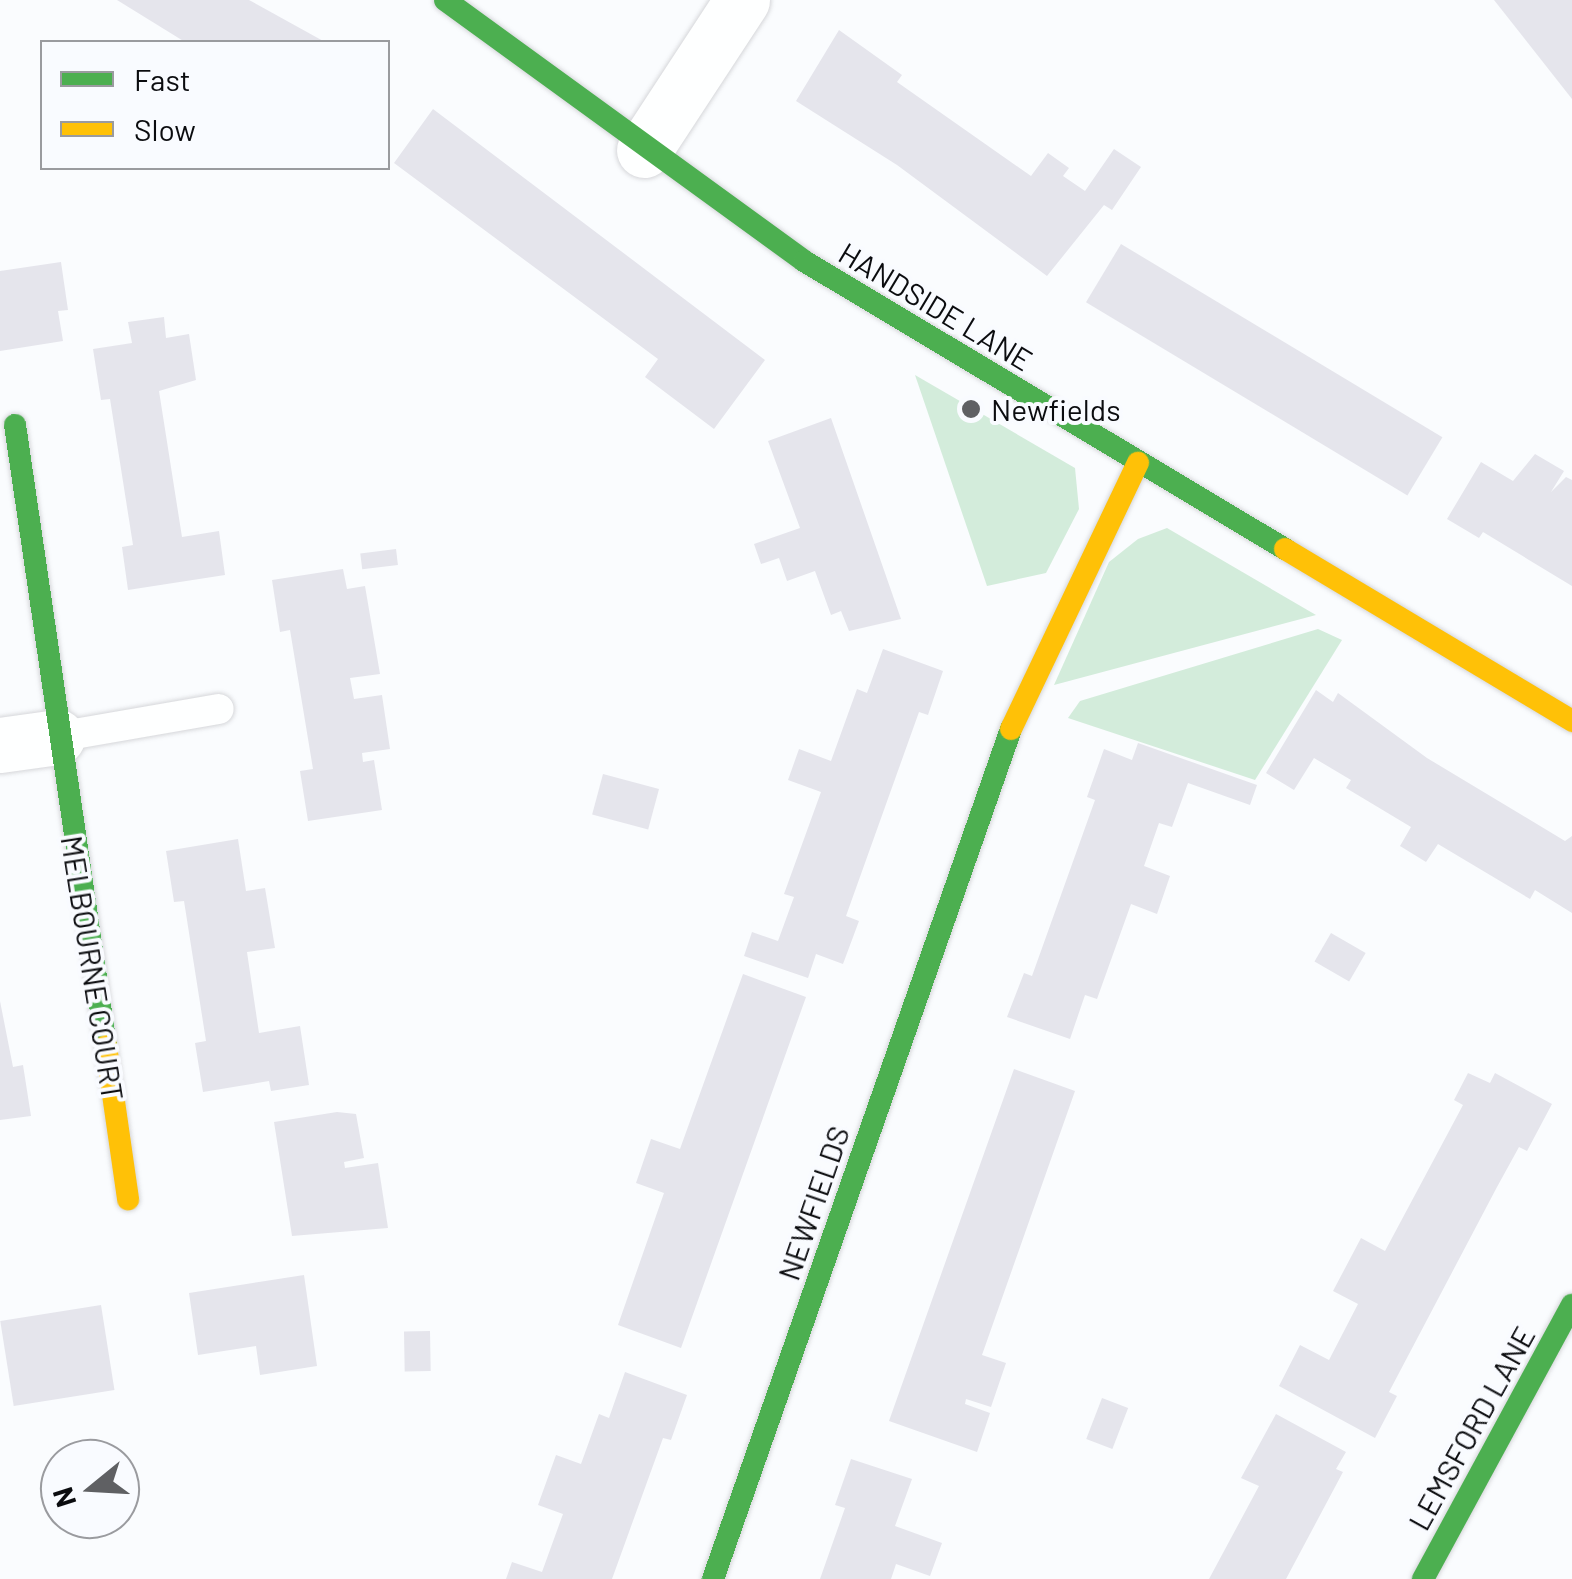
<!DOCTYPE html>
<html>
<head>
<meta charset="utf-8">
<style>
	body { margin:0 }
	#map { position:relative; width:1572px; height:1579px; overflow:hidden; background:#fafcfe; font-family:Barlow,sans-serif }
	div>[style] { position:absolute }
	.green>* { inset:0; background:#d3ecdb }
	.building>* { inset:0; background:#e5e5ec; transform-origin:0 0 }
	.roads { filter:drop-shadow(0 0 2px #d6d7da) drop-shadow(0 0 2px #d6d7da) }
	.lane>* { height:30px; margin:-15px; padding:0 15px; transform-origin:15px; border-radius:15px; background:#feffff }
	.street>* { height:55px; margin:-27.5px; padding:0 27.5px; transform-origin:27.5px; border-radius:27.5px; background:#feffff }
	.fast>* { height:22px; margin:-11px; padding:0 11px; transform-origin:11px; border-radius:11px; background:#4caf50 }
	.slow>* { height:22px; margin:-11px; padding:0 11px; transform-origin:11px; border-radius:11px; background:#ffc107 }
	.dots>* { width:28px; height:28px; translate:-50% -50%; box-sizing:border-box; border:5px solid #f9fbff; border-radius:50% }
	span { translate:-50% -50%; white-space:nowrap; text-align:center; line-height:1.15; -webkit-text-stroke:8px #f9fbff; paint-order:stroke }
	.street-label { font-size:30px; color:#0b0c0f }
	.poi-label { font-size:30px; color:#0b0c0f }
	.left { translate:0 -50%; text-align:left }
	.legend { position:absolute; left:40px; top:40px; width:350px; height:130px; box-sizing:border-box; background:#f9fbff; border:2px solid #9a9b9f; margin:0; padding:12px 18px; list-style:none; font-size:30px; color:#0b0c0f }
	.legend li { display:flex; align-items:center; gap:20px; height:50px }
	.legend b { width:50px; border:2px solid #9a9b9f }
	.north { position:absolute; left:40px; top:1439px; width:100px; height:100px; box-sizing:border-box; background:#f9fbff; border:2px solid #9a9b9f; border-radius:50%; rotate:252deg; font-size:28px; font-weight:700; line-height:40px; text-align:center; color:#0b0c0f }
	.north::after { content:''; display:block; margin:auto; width:35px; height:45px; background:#5f6063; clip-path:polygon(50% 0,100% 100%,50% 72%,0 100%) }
</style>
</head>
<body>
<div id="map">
	<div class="green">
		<i style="clip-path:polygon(915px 375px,1075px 468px,1079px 509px,1046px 573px,987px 586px)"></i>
		<i style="clip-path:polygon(1167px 528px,1316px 615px,1054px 685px,1109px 562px,1138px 539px)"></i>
		<i style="clip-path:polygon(1318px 629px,1342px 640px,1255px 780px,1068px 718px,1080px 701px)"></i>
	</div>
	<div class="building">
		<i style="clip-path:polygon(117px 0,249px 0,325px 42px,185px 42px)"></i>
		<i style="clip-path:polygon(1494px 0,1572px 0,1572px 99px)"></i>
		<i style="clip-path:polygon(839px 30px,902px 75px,897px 82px,1031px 176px,1048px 153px,1069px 168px,1063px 176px,1085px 191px,1114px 149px,1141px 167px,1112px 210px,1104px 205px,1047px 276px,897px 165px,796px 101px)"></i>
		<i style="clip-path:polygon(433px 109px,765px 360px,714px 429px,645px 377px,658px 359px,394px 163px)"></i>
		<i style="left:1121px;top:244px;width:375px;height:68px;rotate:31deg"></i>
		<i style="clip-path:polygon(61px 262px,68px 310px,58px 311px,63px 341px,0 351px,0 271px)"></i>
		<i style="clip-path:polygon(164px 317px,166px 338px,189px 334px,196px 380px,159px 391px,182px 537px,219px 531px,225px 575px,128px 590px,122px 547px,133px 545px,110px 399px,101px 400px,93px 349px,132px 343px,128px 322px)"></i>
		<i style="clip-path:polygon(831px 418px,901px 619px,849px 631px,841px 611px,831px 615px,815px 571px,787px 581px,779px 558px,761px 564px,754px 544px,800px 528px,768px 441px)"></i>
		<i style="clip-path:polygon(1535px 454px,1564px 471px,1551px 492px,1566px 477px,1572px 480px,1572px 586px,1483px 532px,1479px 538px,1447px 519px,1481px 462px,1513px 481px)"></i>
		<i style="left:396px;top:549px;width:16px;height:36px;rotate:83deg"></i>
		<i style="clip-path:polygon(343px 569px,347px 589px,365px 586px,380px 674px,350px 678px,354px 699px,382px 695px,390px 749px,362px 753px,363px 762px,374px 760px,382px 810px,308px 821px,300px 771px,313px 769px,290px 630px,280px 632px,272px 580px)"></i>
		<i style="clip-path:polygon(883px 649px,943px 671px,928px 715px,919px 712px,846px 916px,859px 921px,843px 964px,816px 954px,808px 978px,744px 956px,752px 932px,778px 941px,794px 897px,784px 894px,821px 792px,788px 780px,799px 749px,831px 761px,857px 689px,867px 693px)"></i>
		<i style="clip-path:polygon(1316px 690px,1333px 702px,1338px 693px,1427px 758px,1565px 841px,1572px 836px,1572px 913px,1535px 890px,1530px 899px,1438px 844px,1426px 862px,1400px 846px,1411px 827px,1346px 788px,1351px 780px,1314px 758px,1294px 790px,1266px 773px)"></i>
		<i style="clip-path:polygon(1138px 743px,1257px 785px,1250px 805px,1188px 783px,1172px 827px,1159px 823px,1144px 866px,1170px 876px,1157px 914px,1131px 904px,1097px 999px,1085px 995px,1070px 1039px,1007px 1017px,1024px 973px,1032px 976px,1095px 800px,1087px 797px,1104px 749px,1132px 760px)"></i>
		<i style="left:603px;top:774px;width:58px;height:42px;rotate:15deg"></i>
		<i style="clip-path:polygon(238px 839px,246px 891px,265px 888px,275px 948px,247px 952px,259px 1033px,300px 1026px,309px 1085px,271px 1091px,269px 1081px,203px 1092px,195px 1043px,206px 1041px,184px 901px,174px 902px,166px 851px)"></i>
		<i style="left:1331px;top:933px;width:40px;height:33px;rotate:30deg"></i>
		<i style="clip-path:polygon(743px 974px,806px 997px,681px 1348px,618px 1325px,664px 1193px,636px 1183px,651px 1139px,680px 1149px)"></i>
		<i style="clip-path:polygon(0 1001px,13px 1067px,23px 1065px,31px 1116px,0 1120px)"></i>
		<i style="clip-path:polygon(1014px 1069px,1075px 1091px,982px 1355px,1006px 1363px,991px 1407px,966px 1399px,965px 1404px,990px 1413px,977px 1452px,889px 1421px)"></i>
		<i style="clip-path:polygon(1468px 1073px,1490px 1083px,1495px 1073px,1552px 1104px,1527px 1151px,1519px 1147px,1497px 1187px,1389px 1392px,1397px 1396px,1375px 1438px,1279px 1386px,1300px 1345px,1329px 1360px,1358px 1304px,1333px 1291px,1361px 1238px,1385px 1251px,1463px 1105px,1454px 1100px)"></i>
		<i style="clip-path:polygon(337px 1112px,356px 1114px,364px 1158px,344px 1162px,345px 1168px,378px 1163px,388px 1228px,292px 1236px,274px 1122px)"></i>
		<i style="clip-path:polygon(304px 1275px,317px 1366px,260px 1375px,256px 1346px,198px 1355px,189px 1293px)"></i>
		<i style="left:101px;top:1305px;width:86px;height:102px;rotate:81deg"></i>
		<i style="left:430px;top:1331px;width:40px;height:26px;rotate:89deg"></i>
		<i style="clip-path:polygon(625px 1372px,687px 1395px,671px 1440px,663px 1438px,612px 1579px,506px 1579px,512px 1562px,542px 1572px,563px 1514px,538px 1505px,556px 1455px,581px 1464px,599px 1414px,609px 1418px)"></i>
		<i style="left:1102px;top:1398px;width:28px;height:44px;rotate:21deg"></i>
		<i style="clip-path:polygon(1276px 1414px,1346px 1452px,1336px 1469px,1343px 1472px,1286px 1579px,1209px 1579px,1259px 1486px,1241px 1478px)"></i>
		<i style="clip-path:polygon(851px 1459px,912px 1479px,895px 1526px,942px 1543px,930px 1576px,896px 1564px,891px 1579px,820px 1579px,845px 1508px,835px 1505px)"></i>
	</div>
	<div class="roads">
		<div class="lane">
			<i style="left:57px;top:737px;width:164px;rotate:-9.8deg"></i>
		</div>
		<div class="street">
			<i style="left:644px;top:150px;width:179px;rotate:-56.8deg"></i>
			<i style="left:0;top:745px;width:58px;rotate:-8deg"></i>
		</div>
		<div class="fast">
			<i style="left:445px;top:0;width:444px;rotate:36deg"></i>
			<i style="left:804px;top:261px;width:561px;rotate:30.91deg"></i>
			<i style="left:15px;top:425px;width:628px;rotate:81.66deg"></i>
			<i style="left:713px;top:1579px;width:901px;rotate:-70.68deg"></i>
			<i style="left:1423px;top:1579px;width:312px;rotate:-61.5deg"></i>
		</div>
		<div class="slow">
			<i style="left:1285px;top:549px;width:335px;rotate:30.9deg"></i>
			<i style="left:1011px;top:729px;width:295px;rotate:-64.5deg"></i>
			<i style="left:106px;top:1046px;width:155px;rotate:81.8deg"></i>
		</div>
	</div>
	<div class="dots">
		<i style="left:971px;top:409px;background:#5f6063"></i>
	</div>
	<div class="street-label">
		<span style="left:936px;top:306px;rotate:31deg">HANDSIDE LANE</span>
		<span style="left:93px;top:968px;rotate:81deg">MELBOURNE COURT</span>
		<span style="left:813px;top:1203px;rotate:-71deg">NEWFIELDS</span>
		<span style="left:1471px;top:1428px;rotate:-61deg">LEMSFORD LANE</span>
	</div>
	<div class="poi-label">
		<span class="left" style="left:991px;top:409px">Newfields</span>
	</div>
	<ul class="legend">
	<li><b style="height:12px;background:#4caf50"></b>Fast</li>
	<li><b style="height:12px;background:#ffc107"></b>Slow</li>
	</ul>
	<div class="north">N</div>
</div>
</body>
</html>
